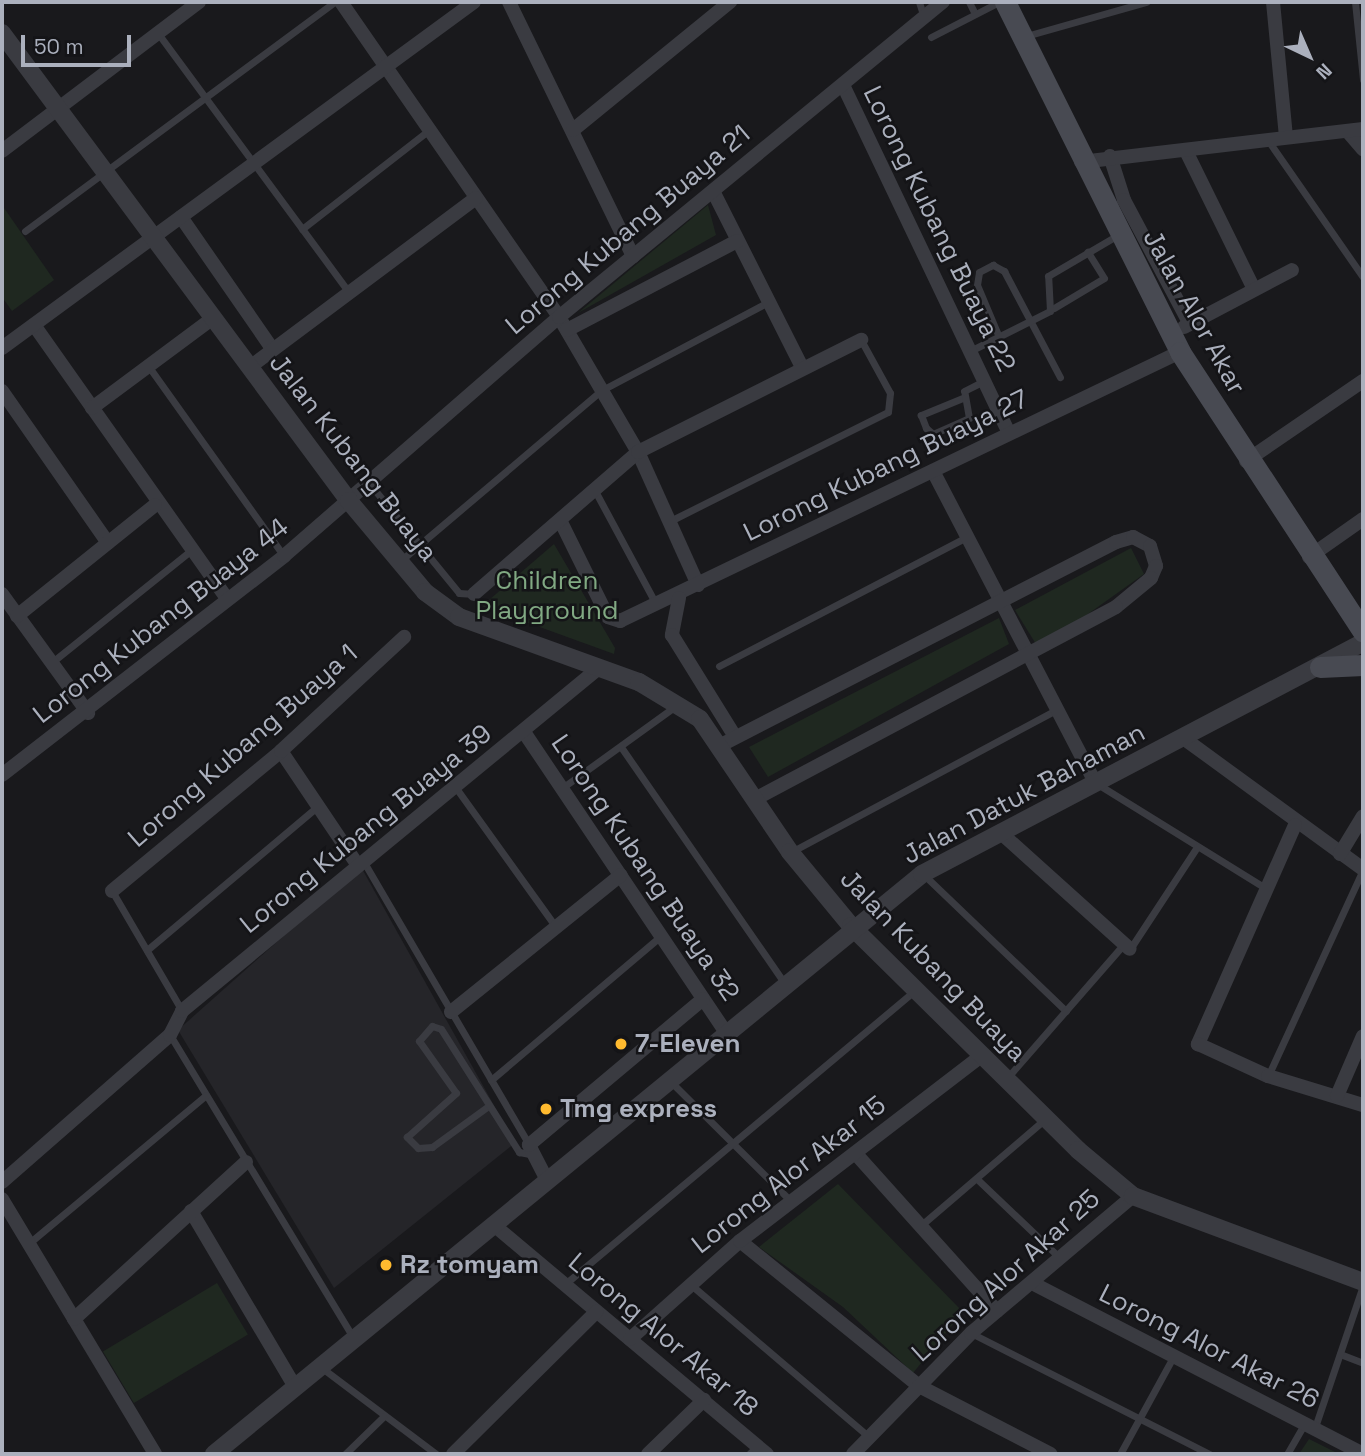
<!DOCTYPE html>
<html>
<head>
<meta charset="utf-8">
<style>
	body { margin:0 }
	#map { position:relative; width:1365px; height:1456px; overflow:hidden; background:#19191c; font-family:"Space Grotesk",sans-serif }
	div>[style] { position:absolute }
	.built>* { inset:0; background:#252529 }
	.green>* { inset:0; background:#1f2820; transform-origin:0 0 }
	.service>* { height:7px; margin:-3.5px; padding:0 3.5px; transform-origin:3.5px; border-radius:3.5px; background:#3a3b41 }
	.minor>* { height:14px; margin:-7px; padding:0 7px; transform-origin:7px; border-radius:7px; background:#3a3b41 }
	.tertiary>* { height:18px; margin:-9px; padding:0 9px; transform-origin:9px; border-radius:9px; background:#3a3b41 }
	.secondary>* { height:21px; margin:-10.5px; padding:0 10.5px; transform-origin:10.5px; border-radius:10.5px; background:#484a52 }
	.dots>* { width:19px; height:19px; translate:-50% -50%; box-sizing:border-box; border:4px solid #141417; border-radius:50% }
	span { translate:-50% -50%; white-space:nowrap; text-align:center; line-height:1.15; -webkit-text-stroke:5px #141417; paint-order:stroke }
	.street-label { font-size:26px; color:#abb0bd }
	.park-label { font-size:26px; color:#81a983 }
	.poi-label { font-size:26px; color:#abb0bd; font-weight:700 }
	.left { translate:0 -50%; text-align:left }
	.frame { position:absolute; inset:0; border:4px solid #abb0bd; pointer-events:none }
	.north { position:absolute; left:1274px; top:21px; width:70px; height:70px; -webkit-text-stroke:5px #141417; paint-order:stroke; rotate:136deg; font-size:19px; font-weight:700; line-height:28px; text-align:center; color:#abb0bd }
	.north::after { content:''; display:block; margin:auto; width:24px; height:32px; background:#abb0bd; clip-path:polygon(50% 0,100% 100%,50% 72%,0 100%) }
	.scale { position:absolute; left:21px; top:35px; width:110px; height:32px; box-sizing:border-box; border:4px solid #abb0bd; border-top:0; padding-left:9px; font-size:21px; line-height:24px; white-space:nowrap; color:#abb0bd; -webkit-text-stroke:5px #141417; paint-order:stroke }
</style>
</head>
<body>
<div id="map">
	<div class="built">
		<i style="clip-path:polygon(361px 867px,515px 1143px,334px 1288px,178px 1030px)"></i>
	</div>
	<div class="green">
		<i style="clip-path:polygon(2px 205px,54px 280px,12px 311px,2px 297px)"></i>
		<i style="clip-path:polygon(708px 205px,716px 235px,578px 313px)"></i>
		<i style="clip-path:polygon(554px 544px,615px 648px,614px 654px,482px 606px)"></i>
		<i style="clip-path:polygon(1131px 548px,1144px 574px,1039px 649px,1015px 610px)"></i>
		<i style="clip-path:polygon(999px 618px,1009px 644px,768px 777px,749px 747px)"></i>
		<i style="clip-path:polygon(838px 1184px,963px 1312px,913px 1373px,843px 1307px,759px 1247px)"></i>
		<i style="left:217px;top:1283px;width:60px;height:133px;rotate:59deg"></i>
		<i style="clip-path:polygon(1309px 1439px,1339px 1454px,1299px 1454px)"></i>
	</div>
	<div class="service">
		<i style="left:919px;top:2px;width:16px;rotate:72deg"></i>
		<i style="left:969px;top:2px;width:13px;rotate:63deg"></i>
		<i style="left:1355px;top:2px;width:78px;rotate:84.1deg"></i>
		<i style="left:157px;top:32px;width:320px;rotate:53.6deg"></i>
		<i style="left:1026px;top:36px;width:125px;rotate:-15.8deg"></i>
		<i style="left:931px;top:37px;width:76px;rotate:-27.2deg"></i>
		<i style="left:1267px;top:139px;width:168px;rotate:55.2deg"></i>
		<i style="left:302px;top:229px;width:161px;rotate:-37.9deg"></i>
		<i style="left:25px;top:231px;width:385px;rotate:-36.5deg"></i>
		<i style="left:1054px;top:308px;width:58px;rotate:-31deg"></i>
		<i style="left:1104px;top:278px;width:31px;rotate:-122deg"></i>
		<i style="left:999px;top:337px;width:56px;rotate:-112.9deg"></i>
		<i style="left:977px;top:285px;width:13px;rotate:-81deg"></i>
		<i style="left:979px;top:272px;width:16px;rotate:-27deg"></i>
		<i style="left:993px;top:265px;width:13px;rotate:29deg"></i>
		<i style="left:1004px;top:271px;width:120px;rotate:62.2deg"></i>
		<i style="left:970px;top:351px;width:89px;rotate:-26.6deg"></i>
		<i style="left:1050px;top:311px;width:35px;rotate:-93deg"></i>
		<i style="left:1048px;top:276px;width:81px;rotate:-30.4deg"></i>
		<i style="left:149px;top:367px;width:232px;rotate:54.5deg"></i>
		<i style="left:965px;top:397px;width:48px;rotate:157.8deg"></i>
		<i style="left:921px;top:415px;width:14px;rotate:69deg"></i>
		<i style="left:926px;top:428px;width:9px;rotate:41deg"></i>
		<i style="left:933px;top:434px;width:39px;rotate:-24deg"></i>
		<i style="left:969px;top:418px;width:27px;rotate:-100deg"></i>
		<i style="left:964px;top:391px;width:22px;rotate:-27deg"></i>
		<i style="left:369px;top:483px;width:142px;rotate:50.7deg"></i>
		<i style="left:459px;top:593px;width:15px;rotate:4deg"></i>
		<i style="left:594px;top:489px;width:131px;rotate:61.7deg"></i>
		<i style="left:672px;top:520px;width:241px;rotate:-26.6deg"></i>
		<i style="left:888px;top:412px;width:19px;rotate:-84deg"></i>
		<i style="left:890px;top:393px;width:60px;rotate:-118.7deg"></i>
		<i style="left:399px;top:562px;width:266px;rotate:-40.3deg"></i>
		<i style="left:602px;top:390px;width:190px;rotate:-27.9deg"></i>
		<i style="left:51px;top:663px;width:177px;rotate:-38.8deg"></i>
		<i style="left:719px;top:666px;width:280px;rotate:-27.5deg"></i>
		<i style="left:621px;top:747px;width:286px;rotate:55.3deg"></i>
		<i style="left:1099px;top:785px;width:198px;rotate:31.8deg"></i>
		<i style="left:456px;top:788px;width:171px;rotate:54.3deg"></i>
		<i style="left:562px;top:788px;width:142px;rotate:-35.8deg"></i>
		<i style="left:791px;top:852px;width:303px;rotate:-28.2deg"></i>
		<i style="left:365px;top:864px;width:325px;rotate:59.7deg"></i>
		<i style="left:923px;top:874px;width:198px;rotate:43.8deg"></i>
		<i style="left:112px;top:891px;width:139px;rotate:59.7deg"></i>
		<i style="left:1130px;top:949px;width:122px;rotate:-56.7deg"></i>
		<i style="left:147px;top:950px;width:222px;rotate:-40.1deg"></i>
		<i style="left:170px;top:1035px;width:353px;rotate:58.8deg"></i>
		<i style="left:1268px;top:1076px;width:228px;rotate:-65.3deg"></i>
		<i style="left:1007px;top:1078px;width:175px;rotate:-48.9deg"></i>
		<i style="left:491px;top:1080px;width:223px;rotate:-40.3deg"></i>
		<i style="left:669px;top:1080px;width:173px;rotate:44.8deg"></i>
		<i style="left:487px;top:1107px;width:68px;rotate:144deg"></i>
		<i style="left:432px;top:1147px;width:14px;rotate:176deg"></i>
		<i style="left:418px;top:1148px;width:16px;rotate:-135deg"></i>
		<i style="left:407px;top:1137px;width:66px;rotate:-41.9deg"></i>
		<i style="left:456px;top:1093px;width:64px;rotate:-125.4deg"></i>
		<i style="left:419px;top:1041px;width:20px;rotate:-49deg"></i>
		<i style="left:432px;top:1026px;width:9px;rotate:18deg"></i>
		<i style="left:441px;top:1029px;width:146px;rotate:57.6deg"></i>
		<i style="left:519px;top:1152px;width:15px;rotate:11deg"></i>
		<i style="left:977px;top:1179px;width:115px;rotate:43.6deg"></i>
		<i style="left:919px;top:1227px;width:166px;rotate:-40.6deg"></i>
		<i style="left:28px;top:1244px;width:232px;rotate:-39.9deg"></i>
		<i style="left:565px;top:1284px;width:456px;rotate:-40deg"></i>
		<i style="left:690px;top:1284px;width:235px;rotate:40.5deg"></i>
		<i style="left:971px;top:1333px;width:268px;rotate:26.9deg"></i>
		<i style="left:1340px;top:1354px;width:25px;rotate:21deg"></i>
		<i style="left:322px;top:1368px;width:143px;rotate:37deg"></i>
		<i style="left:1314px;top:1430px;width:153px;rotate:-71.3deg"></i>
		<i style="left:345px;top:1454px;width:53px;rotate:-44.2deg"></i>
		<i style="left:749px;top:1454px;width:11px;rotate:-45deg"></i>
		<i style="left:1120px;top:1454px;width:111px;rotate:-61.3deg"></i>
		<i style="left:1287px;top:1454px;width:34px;rotate:-60deg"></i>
	</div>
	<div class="minor">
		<i style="left:341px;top:2px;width:383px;rotate:55.3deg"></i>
		<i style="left:559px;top:317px;width:156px;rotate:59.7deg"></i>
		<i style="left:638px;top:452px;width:146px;rotate:65.7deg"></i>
		<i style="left:509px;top:2px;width:283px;rotate:64deg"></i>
		<i style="left:1273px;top:2px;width:135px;rotate:84.5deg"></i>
		<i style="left:843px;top:85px;width:386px;rotate:64.5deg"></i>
		<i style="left:573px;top:130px;width:203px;rotate:-39.2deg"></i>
		<i style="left:1348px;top:132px;width:23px;rotate:49deg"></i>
		<i style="left:2px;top:151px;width:247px;rotate:-37.1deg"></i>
		<i style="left:1186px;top:151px;width:152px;rotate:63.8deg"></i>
		<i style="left:1110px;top:156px;width:46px;rotate:72.3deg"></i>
		<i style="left:1124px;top:200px;width:138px;rotate:62deg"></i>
		<i style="left:1081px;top:162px;width:284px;rotate:-6.7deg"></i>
		<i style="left:713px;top:191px;width:197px;rotate:63.2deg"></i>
		<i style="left:181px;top:217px;width:158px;rotate:55.3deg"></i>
		<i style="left:34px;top:325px;width:335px;rotate:54.8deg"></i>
		<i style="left:1184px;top:327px;width:122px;rotate:-27.8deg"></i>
		<i style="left:567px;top:330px;width:192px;rotate:-27.6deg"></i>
		<i style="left:2px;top:348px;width:585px;rotate:-36.24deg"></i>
		<i style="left:250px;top:367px;width:282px;rotate:-36.8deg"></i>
		<i style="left:2px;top:391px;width:185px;rotate:55.1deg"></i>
		<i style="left:92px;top:408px;width:151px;rotate:-36.6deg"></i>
		<i style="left:1246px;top:461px;width:142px;rotate:-34.4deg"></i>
		<i style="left:933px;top:471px;width:351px;rotate:62.5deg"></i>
		<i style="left:560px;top:520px;width:108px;rotate:63.7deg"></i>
		<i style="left:608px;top:617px;width:13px;rotate:18deg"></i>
		<i style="left:620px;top:621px;width:621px;rotate:-25.66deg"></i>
		<i style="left:1309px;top:557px;width:66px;rotate:-35.1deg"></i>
		<i style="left:2px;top:594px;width:147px;rotate:54.1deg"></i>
		<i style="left:474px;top:594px;width:217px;rotate:-40.9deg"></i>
		<i style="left:638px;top:452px;width:250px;rotate:-26.7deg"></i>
		<i style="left:679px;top:598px;width:38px;rotate:101deg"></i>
		<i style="left:672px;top:635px;width:118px;rotate:58.2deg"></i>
		<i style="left:17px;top:616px;width:177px;rotate:-38.8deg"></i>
		<i style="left:524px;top:732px;width:360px;rotate:56.1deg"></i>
		<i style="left:1186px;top:740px;width:219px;rotate:36.1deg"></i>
		<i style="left:723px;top:744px;width:442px;rotate:-27.2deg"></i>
		<i style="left:1116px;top:542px;width:18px;rotate:-16deg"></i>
		<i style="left:1133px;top:537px;width:19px;rotate:28deg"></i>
		<i style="left:1150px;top:546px;width:21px;rotate:73deg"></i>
		<i style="left:1156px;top:566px;width:13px;rotate:113deg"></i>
		<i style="left:1151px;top:578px;width:45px;rotate:140.4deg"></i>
		<i style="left:1116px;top:607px;width:409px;rotate:152deg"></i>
		<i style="left:281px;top:751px;width:136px;rotate:56.1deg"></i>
		<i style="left:2px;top:775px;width:357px;rotate:-37.8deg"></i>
		<i style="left:284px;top:556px;width:364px;rotate:-41deg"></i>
		<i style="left:559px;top:317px;width:497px;rotate:-39.4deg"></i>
		<i style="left:1295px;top:825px;width:240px;rotate:113.9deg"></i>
		<i style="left:1198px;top:1044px;width:77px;rotate:24.6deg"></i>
		<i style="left:1268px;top:1076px;width:99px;rotate:17deg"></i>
		<i style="left:1001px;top:833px;width:173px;rotate:42deg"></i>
		<i style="left:1340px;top:854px;width:44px;rotate:-58.8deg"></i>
		<i style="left:112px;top:891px;width:219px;rotate:-39.6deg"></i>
		<i style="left:281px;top:751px;width:168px;rotate:-42.8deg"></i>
		<i style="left:451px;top:1012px;width:218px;rotate:-38.9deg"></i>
		<i style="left:1337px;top:1096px;width:65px;rotate:-66.6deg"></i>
		<i style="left:856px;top:1154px;width:211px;rotate:48.1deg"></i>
		<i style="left:2px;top:1182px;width:223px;rotate:-41.2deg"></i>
		<i style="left:170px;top:1035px;width:27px;rotate:-63deg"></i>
		<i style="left:182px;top:1011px;width:541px;rotate:-39.45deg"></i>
		<i style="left:548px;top:1182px;width:42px;rotate:-117.2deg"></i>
		<i style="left:529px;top:1145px;width:227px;rotate:-40deg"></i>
		<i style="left:2px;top:1199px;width:297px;rotate:59deg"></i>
		<i style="left:191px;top:1211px;width:204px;rotate:59.4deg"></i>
		<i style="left:495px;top:1226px;width:355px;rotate:40deg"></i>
		<i style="left:740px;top:1241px;width:230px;rotate:39deg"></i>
		<i style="left:919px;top:1386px;width:148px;rotate:27.3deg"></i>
		<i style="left:1032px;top:1283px;width:373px;rotate:27.3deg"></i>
		<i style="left:74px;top:1319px;width:233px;rotate:-42.4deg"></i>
		<i style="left:630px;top:1339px;width:147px;rotate:-41.7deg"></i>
		<i style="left:740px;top:1241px;width:305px;rotate:-37.5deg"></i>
		<i style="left:453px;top:1454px;width:202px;rotate:-44.8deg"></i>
		<i style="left:648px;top:1454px;width:78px;rotate:-44deg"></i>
		<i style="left:853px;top:1454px;width:169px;rotate:-45.7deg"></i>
		<i style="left:971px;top:1333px;width:212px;rotate:-40.2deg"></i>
	</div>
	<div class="tertiary">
		<i style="left:2px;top:33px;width:583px;rotate:53.44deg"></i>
		<i style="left:349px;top:501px;width:119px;rotate:50.1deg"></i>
		<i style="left:425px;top:592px;width:42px;rotate:36.3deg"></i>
		<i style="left:459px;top:617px;width:191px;rotate:19.9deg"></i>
		<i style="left:639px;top:682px;width:71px;rotate:31.2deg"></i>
		<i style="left:700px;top:719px;width:161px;rotate:55.9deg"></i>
		<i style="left:790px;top:852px;width:96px;rotate:50.5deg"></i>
		<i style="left:851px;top:926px;width:319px;rotate:44.6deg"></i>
		<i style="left:1078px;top:1150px;width:72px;rotate:39.9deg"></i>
		<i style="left:1133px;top:1196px;width:246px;rotate:20.5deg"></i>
		<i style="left:214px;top:1454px;width:915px;rotate:-39.32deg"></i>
		<i style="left:922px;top:874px;width:498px;rotate:-27.7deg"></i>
	</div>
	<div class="secondary">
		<i style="left:1005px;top:2px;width:391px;rotate:63.4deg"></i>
		<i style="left:1180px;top:352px;width:334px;rotate:56.8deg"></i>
		<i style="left:1320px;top:667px;width:43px;rotate:-2.7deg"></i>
	</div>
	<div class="dots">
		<i style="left:621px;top:1044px;background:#ffba2f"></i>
		<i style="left:546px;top:1109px;background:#ffba2f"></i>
		<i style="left:386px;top:1265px;background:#ffba2f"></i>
	</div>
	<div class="street-label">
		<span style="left:939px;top:229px;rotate:64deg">Lorong Kubang Buaya 22</span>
		<span style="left:628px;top:230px;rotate:-40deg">Lorong Kubang Buaya 21</span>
		<span style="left:1194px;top:312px;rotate:61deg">Jalan Alor Akar</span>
		<span style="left:353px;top:458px;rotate:52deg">Jalan Kubang Buaya</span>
		<span style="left:886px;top:466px;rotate:-26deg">Lorong Kubang Buaya 27</span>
		<span style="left:161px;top:621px;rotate:-38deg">Lorong Kubang Buaya 44</span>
		<span style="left:243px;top:746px;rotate:-41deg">Lorong Kubang Buaya 1</span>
		<span style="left:1024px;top:794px;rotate:-28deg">Jalan Datuk Bahaman</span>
		<span style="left:366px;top:829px;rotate:-39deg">Lorong Kubang Buaya 39</span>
		<span style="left:645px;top:868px;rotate:56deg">Lorong Kubang Buaya 32</span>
		<span style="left:933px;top:966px;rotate:46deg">Jalan Kubang Buaya</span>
		<span style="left:789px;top:1175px;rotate:-38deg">Lorong Alor Akar 15</span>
		<span style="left:1006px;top:1276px;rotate:-42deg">Lorong Alor Akar 25</span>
		<span style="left:663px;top:1335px;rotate:40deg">Lorong Alor Akar 18</span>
		<span style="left:1209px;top:1347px;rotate:27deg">Lorong Alor Akar 26</span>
	</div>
	<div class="park-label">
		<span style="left:547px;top:596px">Children<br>Playground</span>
	</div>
	<div class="poi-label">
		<span class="left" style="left:635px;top:1044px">7-Eleven</span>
		<span class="left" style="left:560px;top:1109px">Tmg express</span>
		<span class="left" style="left:400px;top:1265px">Rz tomyam</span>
	</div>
	<div class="frame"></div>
	<div class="north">N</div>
	<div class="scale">50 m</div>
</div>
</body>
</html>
